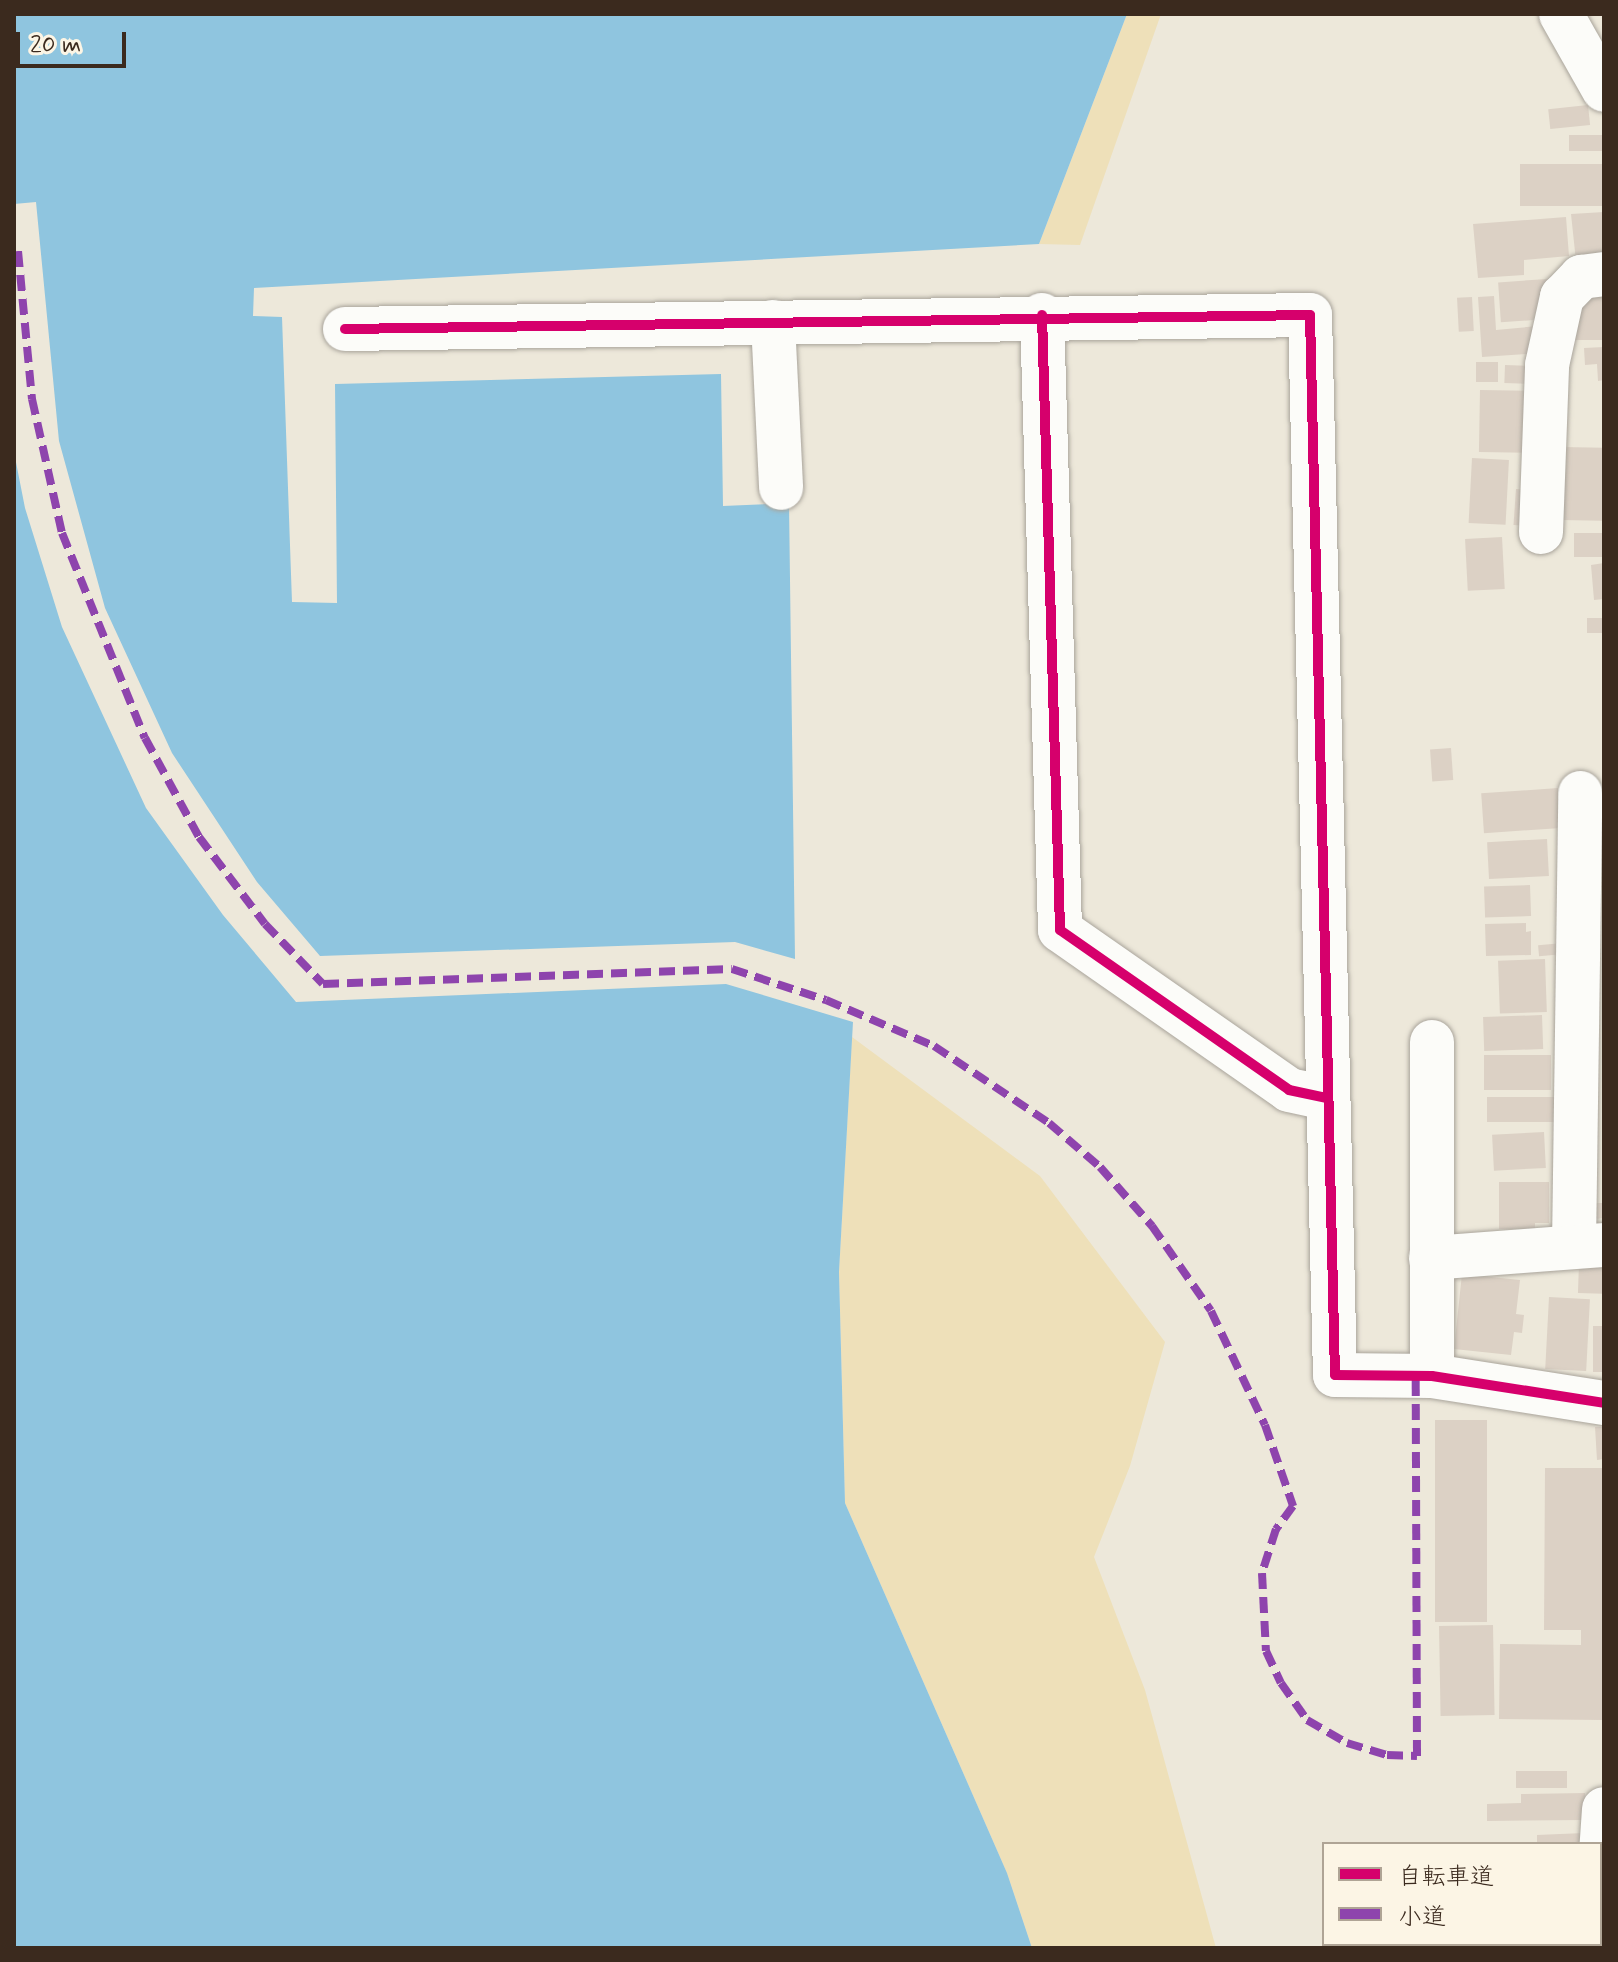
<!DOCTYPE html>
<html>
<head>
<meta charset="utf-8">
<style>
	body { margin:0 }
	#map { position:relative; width:1618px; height:1962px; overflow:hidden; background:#ede8da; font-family:Mynerve,"Klee One",sans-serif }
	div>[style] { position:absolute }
	.sand>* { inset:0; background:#eee0b9 }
	.water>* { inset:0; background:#8fc5df }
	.building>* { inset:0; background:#dcd1c5; transform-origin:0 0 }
	.roads { filter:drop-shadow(0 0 2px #a9a49b) drop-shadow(0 0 2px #a9a49b) }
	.minor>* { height:44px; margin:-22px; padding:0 22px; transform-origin:22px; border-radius:22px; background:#fcfcf9 }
	.quiet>* { height:8px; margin-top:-4px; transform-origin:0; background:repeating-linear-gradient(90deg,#8e44ad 0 16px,transparent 0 24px) }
	.cycleway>* { height:10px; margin:-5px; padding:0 5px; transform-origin:5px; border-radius:5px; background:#d6006c }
	span { translate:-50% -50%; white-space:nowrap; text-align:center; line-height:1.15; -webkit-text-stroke:6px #fcf5e5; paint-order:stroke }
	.frame { position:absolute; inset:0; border:16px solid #3b2a1e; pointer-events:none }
	.legend { position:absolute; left:1322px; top:1842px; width:280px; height:104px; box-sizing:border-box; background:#fcf5e5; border:2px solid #afa495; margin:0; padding:10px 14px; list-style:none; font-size:24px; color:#3b2a1e }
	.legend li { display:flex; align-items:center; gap:16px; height:40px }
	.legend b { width:40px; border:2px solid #afa495 }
	.scale { position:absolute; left:16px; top:32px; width:110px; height:36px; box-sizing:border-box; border:4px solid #3b2a1e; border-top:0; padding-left:10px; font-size:24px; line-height:28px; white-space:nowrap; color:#3b2a1e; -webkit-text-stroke:6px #fcf5e5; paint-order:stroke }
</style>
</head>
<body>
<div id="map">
	<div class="sand">
		<i style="clip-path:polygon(1127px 14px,1161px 14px,1080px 245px,1039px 244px)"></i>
		<i style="clip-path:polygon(852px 1037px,1040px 1176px,1165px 1342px,1130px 1466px,1094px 1557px,1145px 1690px,1216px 1948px,1032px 1948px,1007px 1873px,845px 1503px,839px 1272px)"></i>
	</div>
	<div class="water">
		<i style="clip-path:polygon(14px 14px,1127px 14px,1039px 244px,254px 288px,253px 316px,282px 317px,292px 602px,337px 603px,335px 384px,721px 374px,723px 506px,789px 503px,795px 959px,735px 942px,320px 956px,257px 882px,172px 753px,105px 608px,59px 441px,36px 202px,14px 204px)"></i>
		<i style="clip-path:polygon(14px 452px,25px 508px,62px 627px,146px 808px,223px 915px,296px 1002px,726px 984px,853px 1022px,839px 1272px,845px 1503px,1007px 1873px,1032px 1948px,14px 1948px)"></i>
	</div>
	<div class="building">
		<i style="left:1588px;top:105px;width:20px;height:40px;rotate:84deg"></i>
		<i style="left:1604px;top:135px;width:16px;height:35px;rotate:90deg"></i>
		<i style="left:1604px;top:164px;width:42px;height:84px;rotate:90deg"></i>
		<i style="clip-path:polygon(1604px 212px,1604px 259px,1576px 261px,1571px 214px)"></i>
		<i style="clip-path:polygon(1566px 217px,1569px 256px,1524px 260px,1524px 275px,1478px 278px,1473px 224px)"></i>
		<i style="left:1547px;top:279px;width:40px;height:49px;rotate:86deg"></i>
		<i style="left:1604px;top:292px;width:48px;height:35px;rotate:90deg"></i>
		<i style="clip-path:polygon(1494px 296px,1496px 330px,1538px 326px,1540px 353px,1482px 357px,1478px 297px)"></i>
		<i style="left:1472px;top:297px;width:34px;height:15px;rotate:87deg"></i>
		<i style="clip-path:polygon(1604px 347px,1604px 380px,1598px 381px,1597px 364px,1585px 365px,1584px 348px)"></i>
		<i style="left:1498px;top:362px;width:20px;height:22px;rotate:90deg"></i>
		<i style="left:1505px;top:365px;width:29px;height:18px;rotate:2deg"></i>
		<i style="left:1480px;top:390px;width:51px;height:62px;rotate:1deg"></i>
		<i style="left:1562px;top:447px;width:42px;height:73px;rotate:1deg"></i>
		<i style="left:1472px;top:458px;width:37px;height:65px;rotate:3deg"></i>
		<i style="left:1516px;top:489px;width:14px;height:36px;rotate:4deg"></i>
		<i style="left:1604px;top:533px;width:24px;height:30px;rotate:90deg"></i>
		<i style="left:1502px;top:537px;width:52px;height:37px;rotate:87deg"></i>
		<i style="clip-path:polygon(1604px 563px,1604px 599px,1594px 600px,1591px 565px)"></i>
		<i style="left:1604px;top:618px;width:15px;height:17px;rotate:90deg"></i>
		<i style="left:1451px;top:748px;width:32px;height:21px;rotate:86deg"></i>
		<i style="left:1558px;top:788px;width:40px;height:77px;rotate:86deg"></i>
		<i style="left:1547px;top:839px;width:37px;height:60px;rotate:87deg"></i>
		<i style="left:1530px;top:885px;width:31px;height:46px;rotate:88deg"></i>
		<i style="clip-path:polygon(1526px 923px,1526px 932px,1531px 931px,1531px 955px,1486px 956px,1485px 924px)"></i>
		<i style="left:1563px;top:943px;width:11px;height:25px;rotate:85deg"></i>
		<i style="left:1545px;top:959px;width:53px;height:47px;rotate:88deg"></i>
		<i style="left:1542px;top:1015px;width:34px;height:59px;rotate:88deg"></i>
		<i style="left:1551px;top:1055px;width:35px;height:67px;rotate:90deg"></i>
		<i style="left:1554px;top:1097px;width:25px;height:67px;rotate:90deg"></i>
		<i style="left:1544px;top:1132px;width:36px;height:52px;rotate:87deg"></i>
		<i style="clip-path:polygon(1499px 1182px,1549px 1182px,1549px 1223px,1535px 1223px,1535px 1229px,1499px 1229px)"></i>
		<i style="clip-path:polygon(1594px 1203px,1604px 1203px,1604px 1218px,1595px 1219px)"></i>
		<i style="left:1579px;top:1263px;width:25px;height:30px;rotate:2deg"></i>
		<i style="clip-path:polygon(1462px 1274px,1520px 1280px,1516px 1314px,1524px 1315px,1522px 1333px,1514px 1332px,1511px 1355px,1454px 1349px)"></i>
		<i style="left:1549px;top:1297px;width:41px;height:72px;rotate:3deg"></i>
		<i style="left:1593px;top:1326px;width:11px;height:46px"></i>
		<i style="left:1435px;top:1420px;width:52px;height:202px"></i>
		<i style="clip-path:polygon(1595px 1427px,1604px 1427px,1604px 1459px,1597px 1460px)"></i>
		<i style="clip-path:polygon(1545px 1468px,1604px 1468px,1604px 1720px,1499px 1719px,1500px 1644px,1581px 1645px,1581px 1630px,1544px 1630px)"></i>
		<i style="left:1493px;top:1625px;width:90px;height:54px;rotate:89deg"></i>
		<i style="left:1567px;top:1771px;width:17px;height:51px;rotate:90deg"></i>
		<i style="clip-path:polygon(1585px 1793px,1584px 1820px,1487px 1821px,1487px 1804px,1521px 1803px,1521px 1794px)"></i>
		<i style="clip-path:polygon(1584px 1833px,1585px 1844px,1537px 1844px,1537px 1835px)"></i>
		<i style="left:1544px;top:1944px;width:41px;height:4px"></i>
	</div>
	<div class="roads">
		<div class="minor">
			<i style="left:1561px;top:14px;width:87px;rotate:60.5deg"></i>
			<i style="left:1042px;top:315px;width:615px;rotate:88.32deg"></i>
			<i style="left:1060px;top:930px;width:279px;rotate:34.9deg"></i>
			<i style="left:1289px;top:1090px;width:39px;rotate:12deg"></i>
			<i style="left:773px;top:322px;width:166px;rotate:87.2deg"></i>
			<i style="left:345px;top:329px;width:965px;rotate:-0.83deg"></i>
			<i style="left:1310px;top:315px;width:1060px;rotate:88.65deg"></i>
			<i style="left:1335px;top:1375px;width:97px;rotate:0.6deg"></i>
			<i style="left:1432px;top:1376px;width:174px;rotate:8.9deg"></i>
			<i style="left:1541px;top:532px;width:167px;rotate:-87.9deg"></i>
			<i style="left:1547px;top:365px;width:70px;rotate:-77.6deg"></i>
			<i style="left:1562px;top:297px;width:28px;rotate:-46deg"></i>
			<i style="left:1581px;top:277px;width:23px;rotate:-7deg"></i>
			<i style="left:1574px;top:1246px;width:453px;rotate:-89.2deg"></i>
			<i style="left:1431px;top:1258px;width:173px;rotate:-4.3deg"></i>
			<i style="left:1432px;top:1376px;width:334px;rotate:-90deg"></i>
			<i style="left:1600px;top:1868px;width:59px;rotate:-86.1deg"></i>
			<i style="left:1599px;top:1948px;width:4px;rotate:-90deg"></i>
		</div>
	</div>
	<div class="quiet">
		<i style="left:18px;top:251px;width:149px;rotate:84.6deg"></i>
		<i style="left:32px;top:399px;width:137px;rotate:77.4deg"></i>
		<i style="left:62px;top:533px;width:221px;rotate:68deg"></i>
		<i style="left:145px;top:738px;width:113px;rotate:61.4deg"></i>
		<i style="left:199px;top:837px;width:109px;rotate:52.8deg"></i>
		<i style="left:265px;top:924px;width:83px;rotate:46deg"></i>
		<i style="left:323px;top:984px;width:409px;rotate:-2.1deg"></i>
		<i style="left:732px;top:969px;width:99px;rotate:18.3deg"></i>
		<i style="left:826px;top:1000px;width:117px;rotate:23.1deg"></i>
		<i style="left:934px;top:1046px;width:138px;rotate:33.8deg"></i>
		<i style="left:1049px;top:1123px;width:67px;rotate:40.8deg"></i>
		<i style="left:1100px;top:1167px;width:79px;rotate:48.6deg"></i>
		<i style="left:1152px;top:1226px;width:103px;rotate:55.2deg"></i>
		<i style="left:1211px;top:1311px;width:126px;rotate:64.7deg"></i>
		<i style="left:1265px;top:1425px;width:86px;rotate:70.9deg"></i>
		<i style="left:1293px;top:1506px;width:29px;rotate:126deg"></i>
		<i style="left:1276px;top:1529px;width:46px;rotate:107.7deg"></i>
		<i style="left:1262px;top:1573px;width:78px;rotate:87.1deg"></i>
		<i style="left:1266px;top:1651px;width:35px;rotate:65deg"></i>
		<i style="left:1281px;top:1683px;width:45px;rotate:54.9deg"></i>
		<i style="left:1307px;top:1720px;width:46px;rotate:29.9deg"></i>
		<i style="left:1347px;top:1743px;width:42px;rotate:16.7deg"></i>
		<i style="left:1387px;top:1755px;width:30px;rotate:2deg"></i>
		<i style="left:1417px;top:1756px;width:381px;rotate:-90.2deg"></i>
	</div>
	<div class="cycleway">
		<i style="left:1042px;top:315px;width:615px;rotate:88.32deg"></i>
		<i style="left:1060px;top:930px;width:279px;rotate:34.9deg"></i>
		<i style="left:1289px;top:1090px;width:39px;rotate:12deg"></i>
		<i style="left:345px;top:329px;width:965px;rotate:-0.83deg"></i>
		<i style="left:1310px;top:315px;width:1060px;rotate:88.65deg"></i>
		<i style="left:1335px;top:1375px;width:97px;rotate:0.6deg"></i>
		<i style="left:1432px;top:1376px;width:174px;rotate:8.9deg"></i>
	</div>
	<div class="frame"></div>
	<ul class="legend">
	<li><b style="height:10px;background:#d6006c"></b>自転車道</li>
	<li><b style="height:10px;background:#8e44ad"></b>小道</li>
	</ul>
	<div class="scale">20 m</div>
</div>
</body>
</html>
